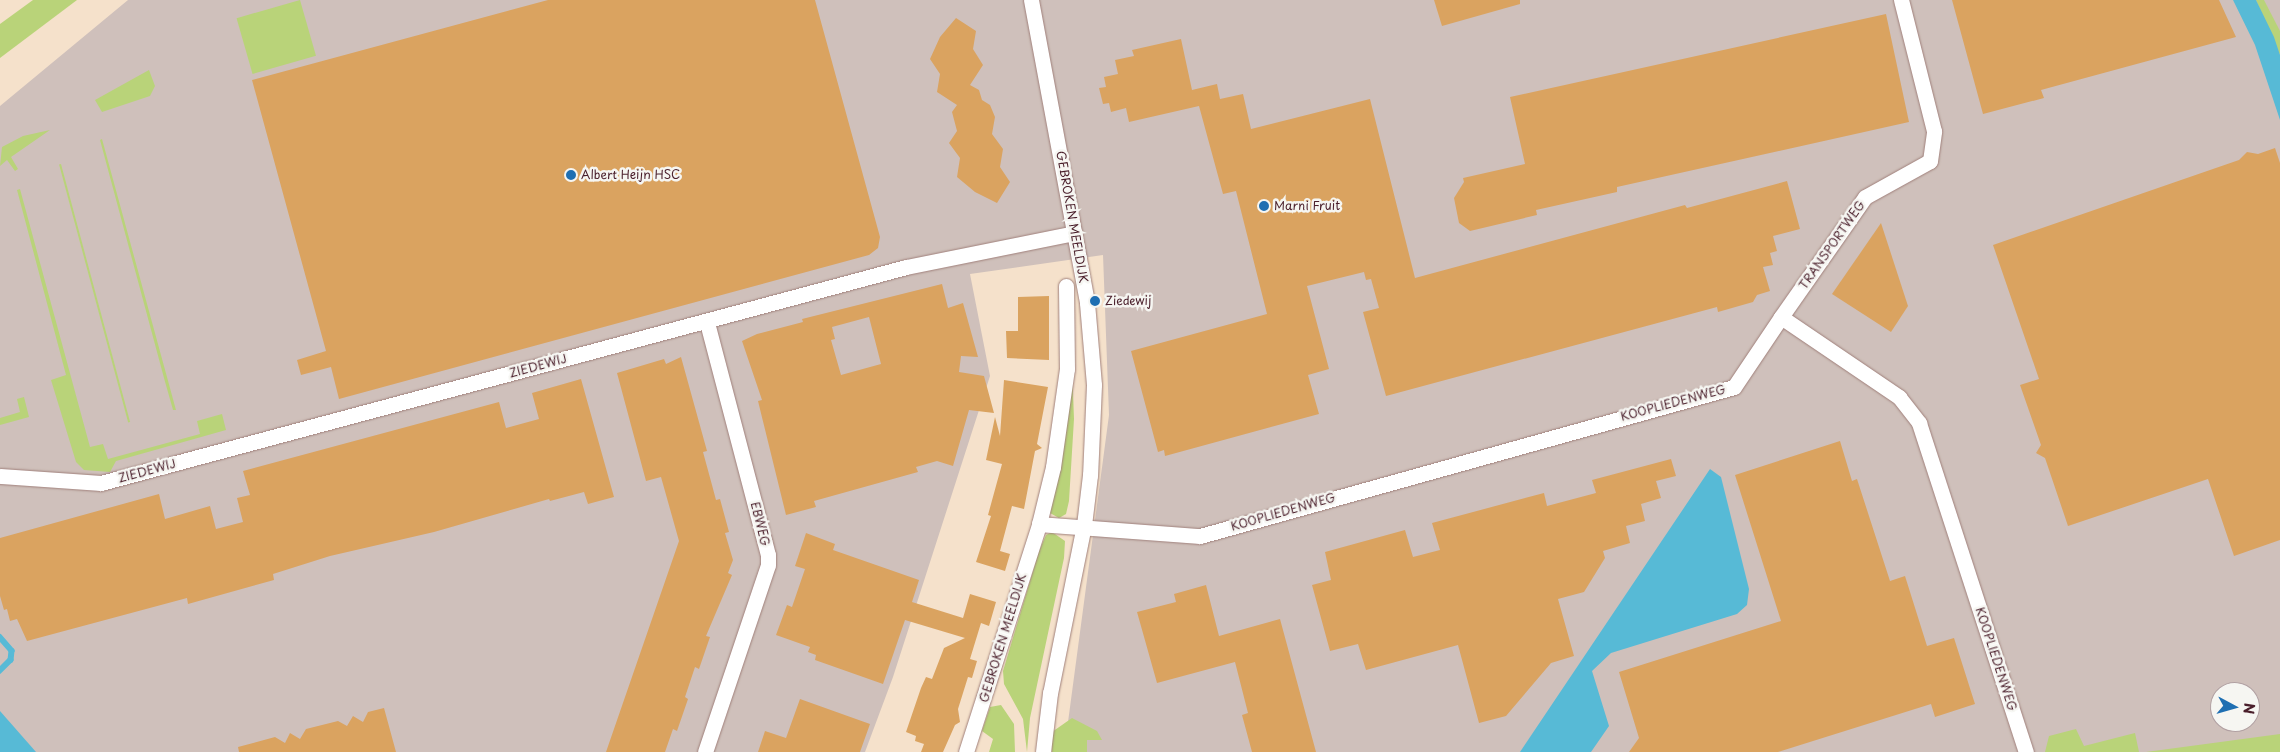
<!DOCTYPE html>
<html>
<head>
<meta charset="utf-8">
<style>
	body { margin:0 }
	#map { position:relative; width:2280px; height:752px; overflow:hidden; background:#f5e1cb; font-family:"Playpen Sans",sans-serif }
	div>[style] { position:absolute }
	.industrial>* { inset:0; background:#cfc0bb }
	.green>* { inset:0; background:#b9d379; transform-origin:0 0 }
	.water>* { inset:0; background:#57bad6 }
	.stream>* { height:5.5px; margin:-2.75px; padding:0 2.75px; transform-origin:2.75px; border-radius:2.75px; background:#57bad6 }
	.building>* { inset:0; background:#daa360 }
	.roads { filter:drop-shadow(0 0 1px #a0807b) drop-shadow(0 0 1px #a0807b) }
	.street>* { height:15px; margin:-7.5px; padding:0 7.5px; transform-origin:7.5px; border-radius:7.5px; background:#fff }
	.dots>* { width:14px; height:14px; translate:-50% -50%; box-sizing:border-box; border:2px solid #f6f6f2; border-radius:50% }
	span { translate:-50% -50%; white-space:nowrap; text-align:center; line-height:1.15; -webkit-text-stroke:5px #f6f6f2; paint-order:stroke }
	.poi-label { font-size:12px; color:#4a1f2b }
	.left { translate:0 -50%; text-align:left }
	.street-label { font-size:12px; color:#4a1f2b }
	.north { position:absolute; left:2210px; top:682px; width:50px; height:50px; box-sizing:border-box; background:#f6f6f2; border:1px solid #b1a0a2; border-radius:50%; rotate:96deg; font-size:14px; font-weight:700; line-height:20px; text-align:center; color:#4a1f2b }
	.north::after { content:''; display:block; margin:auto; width:18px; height:22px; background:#1f6fb2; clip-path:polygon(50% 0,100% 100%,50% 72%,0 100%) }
</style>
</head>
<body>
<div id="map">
	<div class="industrial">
		<i style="clip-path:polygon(evenodd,128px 0,2280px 0,2280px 752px,1064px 752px,1109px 415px,1103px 255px,970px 274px,990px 376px,893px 677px,865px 752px,24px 752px,0 723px,0 106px,128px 0,2220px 692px,2250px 692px,2250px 722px,2220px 722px,2220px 692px)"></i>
	</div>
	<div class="green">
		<i style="clip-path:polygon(33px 0,77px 0,0 58px,0 24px)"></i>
		<i style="left:300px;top:0;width:58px;height:66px;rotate:74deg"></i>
		<i style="clip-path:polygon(2256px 0,2264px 0,2280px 31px,2280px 55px)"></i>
		<i style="clip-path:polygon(149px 70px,155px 86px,150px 96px,102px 112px,95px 100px)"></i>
		<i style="clip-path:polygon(50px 130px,11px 157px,18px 169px,15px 171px,7px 160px,0 166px,2px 147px,23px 136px)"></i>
		<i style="clip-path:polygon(102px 139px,111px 172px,176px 410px,173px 410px,164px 378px,100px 140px)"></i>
		<i style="left:61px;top:164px;width:267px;height:2px;rotate:75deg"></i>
		<i style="clip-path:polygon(20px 189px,90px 447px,103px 444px,108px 459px,200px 434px,197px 421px,222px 414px,226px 430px,116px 461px,110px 472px,84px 470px,76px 462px,51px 380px,66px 375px,17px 190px)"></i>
		<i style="clip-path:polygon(1071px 339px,1074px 419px,1069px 501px,1066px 514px,1059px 518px,1050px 513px,1067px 393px)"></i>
		<i style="clip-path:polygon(24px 397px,29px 417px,0 425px,0 418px,20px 412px,17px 399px)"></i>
		<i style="clip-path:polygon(1052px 532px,1065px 541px,1064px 558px,1030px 718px,1027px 752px,1023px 719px,1004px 684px,1003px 671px,1039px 551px,1046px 535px)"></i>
		<i style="clip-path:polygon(1001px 705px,1014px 724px,1015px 752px,989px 752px,993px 739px,982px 731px,990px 707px)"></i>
		<i style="clip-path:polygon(1072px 718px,1097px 731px,1102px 740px,1087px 740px,1087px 752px,1052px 752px,1052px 732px)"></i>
		<i style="clip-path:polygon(2076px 729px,2084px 746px,2135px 733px,2139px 752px,2045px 752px,2049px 736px)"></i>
		<i style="clip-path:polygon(2280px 734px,2280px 752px,2146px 752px)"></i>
	</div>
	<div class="water">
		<i style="clip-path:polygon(2233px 0,2256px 0,2274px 37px,2280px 55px,2280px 120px,2255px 45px)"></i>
		<i style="clip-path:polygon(1710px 469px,1721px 477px,1749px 589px,1747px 605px,1737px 614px,1611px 653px,1592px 671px,1609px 726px,1591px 752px,1520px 752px)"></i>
		<i style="clip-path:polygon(0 711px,36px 752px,0 752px)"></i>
	</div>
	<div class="stream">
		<i style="left:0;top:637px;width:18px;rotate:49deg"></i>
		<i style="left:12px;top:651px;width:9px;rotate:96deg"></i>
		<i style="left:11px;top:660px;width:16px;rotate:135deg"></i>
	</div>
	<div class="building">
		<i style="clip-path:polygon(548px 0,815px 0,880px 237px,878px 248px,869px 255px,339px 399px,331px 367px,301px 375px,297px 360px,326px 351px,252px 80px)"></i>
		<i style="clip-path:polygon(1434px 0,1520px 0,1520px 4px,1442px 26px)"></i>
		<i style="clip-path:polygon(1952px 0,2219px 0,2236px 37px,2041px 90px,2044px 98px,1983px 114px)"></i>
		<i style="clip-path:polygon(1886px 14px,1909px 122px,1617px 187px,1617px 192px,1536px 210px,1537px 215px,1470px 231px,1459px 223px,1454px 198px,1464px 182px,1463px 178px,1525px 164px,1510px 97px)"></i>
		<i style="clip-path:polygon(956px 18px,976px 31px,973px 49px,983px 65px,970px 85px,979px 90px,982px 100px,990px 105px,995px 117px,992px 134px,1003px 149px,1000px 167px,1010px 182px,997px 203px,975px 192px,957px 177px,960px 158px,949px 143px,957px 131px,952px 112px,957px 105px,937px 92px,940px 74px,930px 59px,940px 37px)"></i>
		<i style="clip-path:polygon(1181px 39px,1192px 90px,1217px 84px,1220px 99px,1243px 94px,1251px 129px,1370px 99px,1415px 278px,1685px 205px,1687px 208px,1787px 181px,1800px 229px,1773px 236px,1777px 251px,1770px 253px,1773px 265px,1763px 267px,1770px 291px,1757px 295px,1753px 302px,1718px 312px,1717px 307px,1386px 396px,1363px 312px,1379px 308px,1371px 279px,1366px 280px,1364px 272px,1307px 286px,1329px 369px,1308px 375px,1319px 414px,1165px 456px,1164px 450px,1158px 452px,1131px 351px,1267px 314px,1236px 191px,1223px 194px,1199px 106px,1129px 122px,1126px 108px,1111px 112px,1109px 103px,1103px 104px,1099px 88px,1106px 87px,1104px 77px,1118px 74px,1115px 60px,1134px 56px,1132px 50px)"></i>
		<i style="clip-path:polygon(2275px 148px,2280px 163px,2280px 540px,2234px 556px,2208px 479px,2068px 526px,2045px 458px,2036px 453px,2041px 445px,2020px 385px,2039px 379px,1993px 245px,2239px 160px,2247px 152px,2258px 154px)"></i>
		<i style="clip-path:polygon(1881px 223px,1908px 306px,1891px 332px,1832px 294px)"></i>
		<i style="clip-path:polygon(evenodd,942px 284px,948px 308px,963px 303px,978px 357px,961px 356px,959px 372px,984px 376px,994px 413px,969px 410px,953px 466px,937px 461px,916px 467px,918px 472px,814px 501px,816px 507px,786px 515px,758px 401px,762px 400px,742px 341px,757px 334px,803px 322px,802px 319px,942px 284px,869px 317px,881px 364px,841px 375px,831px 340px,835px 339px,832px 327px,869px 317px)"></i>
		<i style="clip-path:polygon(1049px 296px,1049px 360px,1007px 358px,1006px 331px,1018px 331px,1018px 297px)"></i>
		<i style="clip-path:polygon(681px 357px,707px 451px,703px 452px,712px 485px,716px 500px,720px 499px,729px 532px,725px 533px,733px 560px,728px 573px,732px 575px,706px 636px,710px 637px,699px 669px,695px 667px,685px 697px,688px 699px,677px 731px,673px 729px,665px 752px,606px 752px,679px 541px,661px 477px,646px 481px,617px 373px,664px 359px,666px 364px)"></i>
		<i style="clip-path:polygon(581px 379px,614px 497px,588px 504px,584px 492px,550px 501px,549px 499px,434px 532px,330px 556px,273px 574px,274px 580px,188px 604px,187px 598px,27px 641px,17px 619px,10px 621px,7px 609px,4px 610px,0 596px,0 538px,159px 494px,165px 519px,210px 506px,216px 529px,243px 522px,237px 498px,250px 495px,243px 471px,499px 402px,506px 428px,539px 419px,532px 393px)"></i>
		<i style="clip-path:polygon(1004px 380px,1048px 387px,1037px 444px,1042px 448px,1035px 451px,1024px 509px,1012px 506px,1000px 551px,1010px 554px,1005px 571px,976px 562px,991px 516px,988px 515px,1002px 464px,986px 460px,995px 417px,1000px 436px)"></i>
		<i style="clip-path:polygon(1840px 441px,1852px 481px,1857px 479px,1890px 581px,1905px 576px,1927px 646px,1954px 638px,1975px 704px,1935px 717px,1931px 704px,1778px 752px,1629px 752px,1639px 738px,1619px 672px,1781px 621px,1735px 475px)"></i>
		<i style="clip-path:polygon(1671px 459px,1676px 476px,1656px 481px,1661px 498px,1641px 504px,1645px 521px,1626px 526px,1630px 543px,1603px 551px,1605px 558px,1584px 592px,1558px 599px,1574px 656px,1551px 663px,1506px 716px,1479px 723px,1458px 645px,1366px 670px,1358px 644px,1330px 651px,1312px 585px,1331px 580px,1325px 552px,1405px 530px,1413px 557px,1440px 550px,1432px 523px,1544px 493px,1547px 506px,1596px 493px,1592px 480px)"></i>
		<i style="clip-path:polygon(806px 533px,835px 544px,833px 550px,919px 580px,912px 602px,963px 618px,970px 594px,996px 602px,989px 626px,981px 623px,970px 659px,977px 661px,972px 678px,968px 677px,958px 709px,960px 722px,955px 725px,943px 752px,921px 752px,924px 744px,915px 741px,916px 736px,906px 732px,921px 688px,926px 677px,932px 679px,944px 648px,965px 638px,905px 620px,883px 684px,815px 660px,816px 655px,808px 652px,810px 647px,776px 635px,787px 605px,792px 607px,805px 569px,795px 566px)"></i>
		<i style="clip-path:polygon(1206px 585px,1219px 636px,1280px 619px,1316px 752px,1252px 752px,1242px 715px,1248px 713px,1235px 662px,1157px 683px,1137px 612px,1176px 602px,1174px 594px)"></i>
		<i style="clip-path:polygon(800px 699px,870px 724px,860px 752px,758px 752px,765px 731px,786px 738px)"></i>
		<i style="clip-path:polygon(384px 708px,396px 752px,239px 752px,238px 747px,275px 737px,285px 743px,290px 733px,300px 739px,306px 729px,338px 721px,347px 726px,353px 716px,363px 722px,368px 712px)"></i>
	</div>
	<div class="roads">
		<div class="street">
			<i style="left:1031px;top:0;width:308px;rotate:79.5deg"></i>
			<i style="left:1087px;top:303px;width:82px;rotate:85.1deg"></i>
			<i style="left:1094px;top:385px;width:90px;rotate:92.5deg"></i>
			<i style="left:1090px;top:475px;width:50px;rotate:96.8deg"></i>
			<i style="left:1084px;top:525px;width:171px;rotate:101.4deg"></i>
			<i style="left:1050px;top:693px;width:59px;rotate:96.8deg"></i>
			<i style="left:1781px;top:317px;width:146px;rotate:-55deg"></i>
			<i style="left:1865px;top:197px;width:74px;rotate:-29deg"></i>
			<i style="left:1930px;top:161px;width:30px;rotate:-82deg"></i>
			<i style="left:1934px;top:131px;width:135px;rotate:-104.1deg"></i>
			<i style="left:0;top:476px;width:101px;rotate:4deg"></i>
			<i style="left:101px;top:483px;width:833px;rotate:-15.02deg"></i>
			<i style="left:906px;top:267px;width:172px;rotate:-11.4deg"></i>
			<i style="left:1039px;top:524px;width:161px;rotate:4.3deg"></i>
			<i style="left:1200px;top:536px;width:554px;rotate:-15.59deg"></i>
			<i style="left:1734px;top:387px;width:84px;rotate:-56.1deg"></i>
			<i style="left:1781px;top:317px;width:143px;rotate:34.1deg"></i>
			<i style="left:1899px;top:397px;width:33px;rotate:52deg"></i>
			<i style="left:1919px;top:423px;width:346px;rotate:72deg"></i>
			<i style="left:705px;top:752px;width:197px;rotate:-71.4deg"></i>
			<i style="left:768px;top:565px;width:10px;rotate:-90deg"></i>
			<i style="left:768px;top:555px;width:241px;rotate:-104.7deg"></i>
			<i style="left:966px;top:752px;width:239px;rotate:-72.2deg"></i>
			<i style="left:1039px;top:524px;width:59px;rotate:-76.2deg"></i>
			<i style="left:1053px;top:467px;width:99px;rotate:-81.9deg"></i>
			<i style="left:1067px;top:369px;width:83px;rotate:-90.7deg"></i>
		</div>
	</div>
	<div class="dots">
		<i style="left:571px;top:175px;background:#1f6fb2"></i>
		<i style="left:1264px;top:206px;background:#1f6fb2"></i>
		<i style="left:1095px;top:301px;background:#1f6fb2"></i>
	</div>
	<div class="poi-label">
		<span class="left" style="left:581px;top:175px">Albert Heijn HSC</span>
		<span class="left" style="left:1274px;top:206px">Marni Fruit</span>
		<span class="left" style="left:1105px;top:301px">Ziedewij</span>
	</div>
	<div class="street-label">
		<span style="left:1072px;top:217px;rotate:80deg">GEBROKEN MEELDIJK</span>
		<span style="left:1832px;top:245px;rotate:-55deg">TRANSPORTWEG</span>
		<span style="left:538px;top:366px;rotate:-15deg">ZIEDEWIJ</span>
		<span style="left:1673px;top:403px;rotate:-15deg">KOOPLIEDENWEG</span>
		<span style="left:147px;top:471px;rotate:-15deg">ZIEDEWIJ</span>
		<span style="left:1283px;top:512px;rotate:-16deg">KOOPLIEDENWEG</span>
		<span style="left:760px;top:524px;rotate:76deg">EBWEG</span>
		<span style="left:1003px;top:638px;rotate:-73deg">GEBROKEN MEELDIJK</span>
		<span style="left:1996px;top:659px;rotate:72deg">KOOPLIEDENWEG</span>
	</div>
	<div class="north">N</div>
</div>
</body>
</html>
